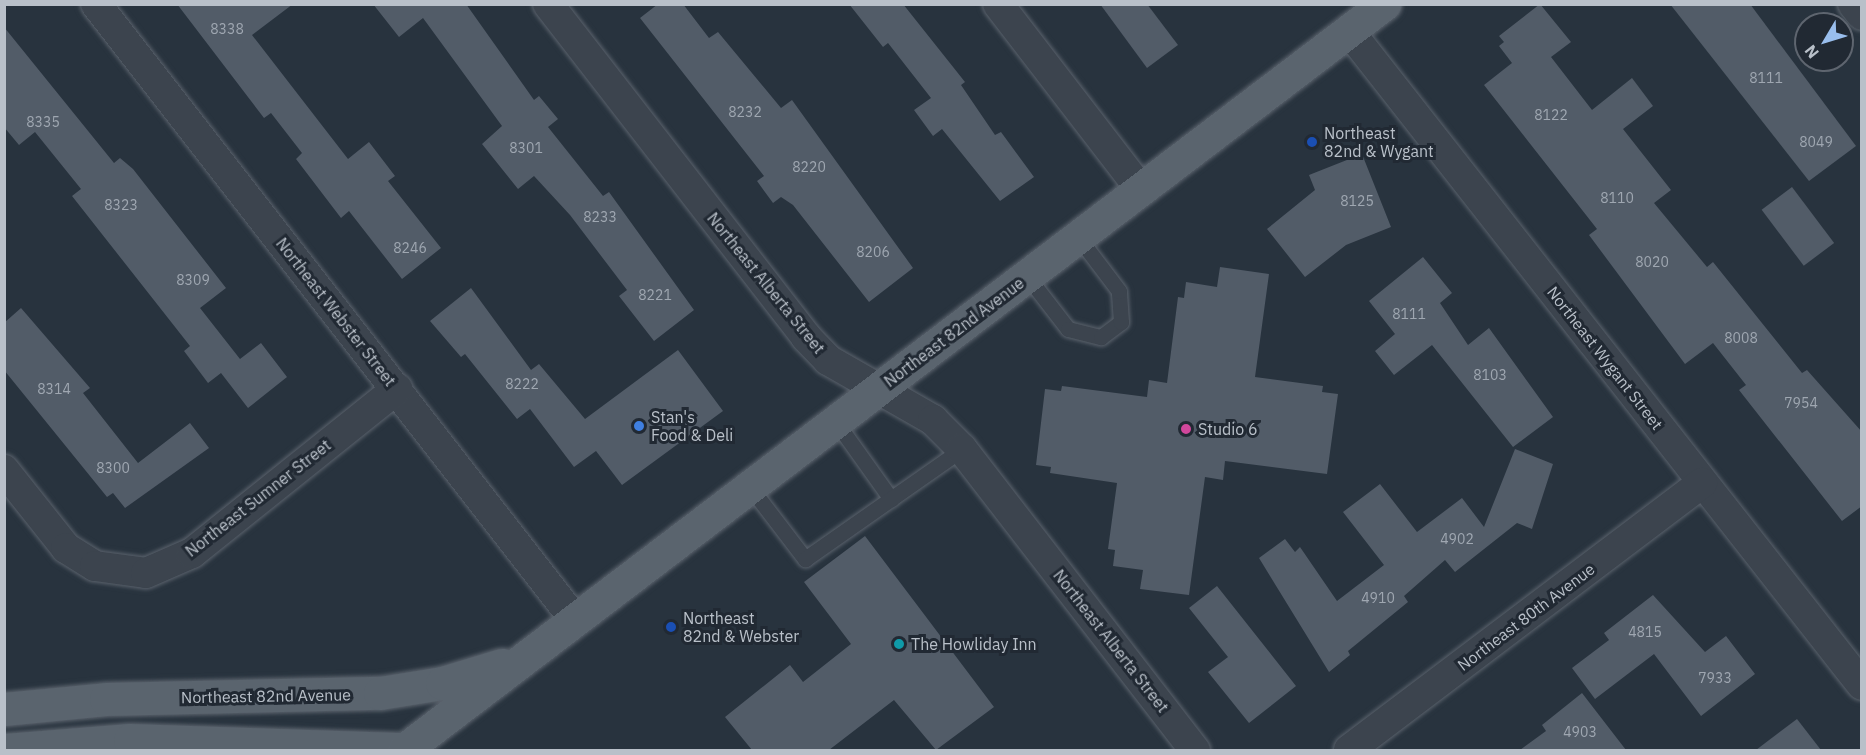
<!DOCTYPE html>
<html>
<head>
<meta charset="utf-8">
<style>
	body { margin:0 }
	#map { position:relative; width:1866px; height:755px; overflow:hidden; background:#28333e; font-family:"IBM Plex Sans",sans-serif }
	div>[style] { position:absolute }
	.building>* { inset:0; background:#525c68; transform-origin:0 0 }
	.roads { filter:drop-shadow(0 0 2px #5a626c) drop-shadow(0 0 2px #5a626c) }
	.service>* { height:15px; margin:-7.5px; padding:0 7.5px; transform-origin:7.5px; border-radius:7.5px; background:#3c444e }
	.minor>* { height:30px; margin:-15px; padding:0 15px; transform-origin:15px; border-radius:15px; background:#3c444e }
	.primary>* { height:33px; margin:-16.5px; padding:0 16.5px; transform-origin:16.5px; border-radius:16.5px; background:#5a646e }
	.dots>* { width:16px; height:16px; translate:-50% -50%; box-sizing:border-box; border:3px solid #212933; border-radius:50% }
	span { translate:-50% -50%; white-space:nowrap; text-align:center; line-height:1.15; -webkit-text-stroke:6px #212933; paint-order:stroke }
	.number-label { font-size:14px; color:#9fa7b1 }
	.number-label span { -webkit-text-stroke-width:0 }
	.poi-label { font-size:16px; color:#b9c0c9 }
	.left { translate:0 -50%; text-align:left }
	.street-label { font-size:16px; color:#b9c0c9 }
	.frame { position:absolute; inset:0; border:6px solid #b9c0c9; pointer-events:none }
	.north { position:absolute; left:1794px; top:12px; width:60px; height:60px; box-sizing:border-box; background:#212933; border:2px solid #5e656f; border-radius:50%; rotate:232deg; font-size:16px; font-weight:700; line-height:24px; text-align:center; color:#b9c0c9 }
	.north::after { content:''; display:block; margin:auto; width:21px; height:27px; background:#99beed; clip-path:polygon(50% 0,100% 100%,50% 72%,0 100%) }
</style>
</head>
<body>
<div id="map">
	<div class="building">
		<i style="clip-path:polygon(177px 4px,293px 4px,252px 35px,348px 159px,369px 142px,395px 176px,388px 181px,441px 248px,402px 279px,349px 211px,341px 218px,296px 159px,302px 153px,271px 113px,264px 118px)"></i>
		<i style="clip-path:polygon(373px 4px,466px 4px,534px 100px,539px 96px,558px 119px,548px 127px,603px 196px,609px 192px,694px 310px,654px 341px,619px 296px,627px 290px,570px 215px,534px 176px,518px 189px,482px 144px,502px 126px,423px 18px,399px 37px)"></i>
		<i style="clip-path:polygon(658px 4px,683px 4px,709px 38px,718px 32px,781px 108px,792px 100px,913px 268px,869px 302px,793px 205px,781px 197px,773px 203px,757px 181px,764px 176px,640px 18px)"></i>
		<i style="clip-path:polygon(849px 4px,903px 4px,965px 82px,961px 85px,995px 135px,1001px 132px,1034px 177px,1000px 201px,942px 129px,933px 136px,914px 110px,931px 98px,888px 43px,883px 47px)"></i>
		<i style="clip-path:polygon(1100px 4px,1147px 4px,1178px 45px,1147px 68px)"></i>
		<i style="clip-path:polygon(1540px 4px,1571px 42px,1551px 57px,1592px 110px,1632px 78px,1653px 106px,1623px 129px,1671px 190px,1654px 203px,1707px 267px,1713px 262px,1802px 373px,1807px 370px,1862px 432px,1862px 506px,1842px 521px,1739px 390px,1746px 385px,1713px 343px,1685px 364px,1589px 235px,1597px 229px,1484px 85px,1512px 63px,1499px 46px,1504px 42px,1499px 36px)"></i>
		<i style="clip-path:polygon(1670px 4px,1750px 4px,1856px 146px,1809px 181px)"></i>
		<i style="clip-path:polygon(4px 27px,114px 163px,120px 158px,133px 169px,226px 288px,200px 308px,240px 359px,261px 343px,287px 377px,248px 408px,221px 373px,208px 383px,184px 351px,190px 346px,72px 196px,81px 189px,35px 132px,19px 145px,4px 127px)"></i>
		<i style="clip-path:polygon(1362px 154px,1391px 227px,1346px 245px,1305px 277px,1267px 229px,1315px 190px,1309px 175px)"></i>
		<i style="left:1792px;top:187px;width:70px;height:38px;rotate:53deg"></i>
		<i style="clip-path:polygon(1423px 257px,1452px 293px,1440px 303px,1468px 345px,1489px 328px,1553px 417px,1513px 447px,1432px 345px,1394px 375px,1375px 351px,1395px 334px,1369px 301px)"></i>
		<i style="clip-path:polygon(1220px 267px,1269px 274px,1255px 377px,1323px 386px,1322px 392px,1338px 394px,1327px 474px,1225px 461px,1223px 480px,1205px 477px,1189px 595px,1140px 589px,1143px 570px,1113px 566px,1115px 550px,1108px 549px,1117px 483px,1050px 473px,1051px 467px,1036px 465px,1045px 389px,1061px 391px,1062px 386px,1147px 397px,1149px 380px,1167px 383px,1178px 297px,1184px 298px,1186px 282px,1217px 287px)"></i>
		<i style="clip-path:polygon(471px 288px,531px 370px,539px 364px,585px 419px,678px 350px,723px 411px,622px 485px,596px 451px,574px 467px,530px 409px,517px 419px,465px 354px,461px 357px,430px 321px)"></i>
		<i style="clip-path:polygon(21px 308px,90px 388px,83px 393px,138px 463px,190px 423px,209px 448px,125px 508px,113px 493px,107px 497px,4px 370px,4px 323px)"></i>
		<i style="clip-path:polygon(1515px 449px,1553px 464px,1532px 529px,1517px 523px,1455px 572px,1445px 560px,1404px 596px,1408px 602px,1348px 651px,1350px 655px,1329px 672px,1259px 558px,1285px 539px,1295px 552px,1300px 547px,1337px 601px,1384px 565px,1343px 512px,1380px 484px,1417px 532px,1462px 498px,1484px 527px)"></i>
		<i style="clip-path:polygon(865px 536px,994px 707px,936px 750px,894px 700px,829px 750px,752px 750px,725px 717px,790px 665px,803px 682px,851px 644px,804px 582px)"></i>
		<i style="clip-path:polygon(1217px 586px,1296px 686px,1249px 723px,1208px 672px,1228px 657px,1189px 608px)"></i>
		<i style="clip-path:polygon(1653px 595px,1705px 652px,1726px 636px,1755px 674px,1701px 716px,1654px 654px,1595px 699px,1572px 668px,1609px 640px,1604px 633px)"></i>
		<i style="clip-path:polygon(1582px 693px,1626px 750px,1520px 750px,1546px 731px,1542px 725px)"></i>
		<i style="clip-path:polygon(1797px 719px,1821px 750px,1756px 750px)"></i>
	</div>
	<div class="roads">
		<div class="service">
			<i style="left:1027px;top:276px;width:67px;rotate:52.3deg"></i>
			<i style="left:1068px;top:329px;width:34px;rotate:14deg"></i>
			<i style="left:1101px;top:337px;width:25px;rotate:-37deg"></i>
			<i style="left:1121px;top:322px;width:31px;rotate:-94deg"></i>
			<i style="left:1119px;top:291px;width:68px;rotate:-127.2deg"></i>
			<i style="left:836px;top:422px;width:95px;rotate:54.5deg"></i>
			<i style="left:750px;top:487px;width:91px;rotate:52.6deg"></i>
			<i style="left:805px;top:559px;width:192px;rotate:-35deg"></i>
		</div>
		<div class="minor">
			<i style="left:96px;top:4px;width:780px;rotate:52.13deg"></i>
			<i style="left:548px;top:4px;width:421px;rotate:52.2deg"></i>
			<i style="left:806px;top:337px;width:32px;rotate:46deg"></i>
			<i style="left:828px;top:360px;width:121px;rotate:29.7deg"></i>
			<i style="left:933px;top:420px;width:41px;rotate:45deg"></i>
			<i style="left:962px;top:449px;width:381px;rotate:52.3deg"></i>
			<i style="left:998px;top:4px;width:235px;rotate:52.4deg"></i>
			<i style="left:1853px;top:4px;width:14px;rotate:51deg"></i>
			<i style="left:1349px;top:31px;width:831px;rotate:51.89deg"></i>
			<i style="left:4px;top:470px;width:100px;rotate:51.5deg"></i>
			<i style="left:66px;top:548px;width:34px;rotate:32deg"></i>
			<i style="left:95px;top:566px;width:51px;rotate:7.8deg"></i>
			<i style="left:146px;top:573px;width:50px;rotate:-23.5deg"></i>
			<i style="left:192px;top:553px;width:263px;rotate:-38.7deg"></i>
			<i style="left:1349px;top:750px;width:443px;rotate:-37.1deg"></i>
		</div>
		<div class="primary">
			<i style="left:4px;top:709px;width:102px;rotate:-5.6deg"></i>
			<i style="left:106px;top:699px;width:274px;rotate:-1.3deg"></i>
			<i style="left:380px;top:693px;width:63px;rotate:-9.2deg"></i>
			<i style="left:442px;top:683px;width:63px;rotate:-16.7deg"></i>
			<i style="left:5px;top:750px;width:125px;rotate:-4.6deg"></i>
			<i style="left:130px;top:740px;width:276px;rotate:1.9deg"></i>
			<i style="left:404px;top:750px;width:1232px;rotate:-37.28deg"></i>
		</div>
	</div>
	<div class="dots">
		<i style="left:1312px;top:142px;background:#1a4fb4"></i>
		<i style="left:639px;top:426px;background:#3f7fe0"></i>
		<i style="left:1186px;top:429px;background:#d1479c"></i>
		<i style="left:671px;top:627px;background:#1a4fb4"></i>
		<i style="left:899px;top:644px;background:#0f9aa8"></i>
	</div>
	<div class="number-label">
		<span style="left:227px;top:29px">8338</span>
		<span style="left:1766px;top:78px">8111</span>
		<span style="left:745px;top:112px">8232</span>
		<span style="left:1551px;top:115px">8122</span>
		<span style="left:43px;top:122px">8335</span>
		<span style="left:1816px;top:142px">8049</span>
		<span style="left:526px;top:148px">8301</span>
		<span style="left:809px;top:167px">8220</span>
		<span style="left:1617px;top:198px">8110</span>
		<span style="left:1357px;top:201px">8125</span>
		<span style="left:121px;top:205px">8323</span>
		<span style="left:600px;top:217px">8233</span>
		<span style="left:410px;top:248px">8246</span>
		<span style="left:873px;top:252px">8206</span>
		<span style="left:1652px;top:262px">8020</span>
		<span style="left:193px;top:280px">8309</span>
		<span style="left:655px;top:295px">8221</span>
		<span style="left:1409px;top:314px">8111</span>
		<span style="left:1741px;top:338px">8008</span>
		<span style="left:1490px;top:375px">8103</span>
		<span style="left:522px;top:384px">8222</span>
		<span style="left:54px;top:389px">8314</span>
		<span style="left:1801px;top:403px">7954</span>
		<span style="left:113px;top:468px">8300</span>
		<span style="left:1457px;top:539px">4902</span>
		<span style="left:1378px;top:598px">4910</span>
		<span style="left:1645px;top:632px">4815</span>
		<span style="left:1715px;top:678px">7933</span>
		<span style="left:1580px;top:732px">4903</span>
	</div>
	<div class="poi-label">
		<span class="left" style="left:1324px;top:142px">Northeast<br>82nd &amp; Wygant</span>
		<span class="left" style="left:651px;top:426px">Stan's<br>Food &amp; Deli</span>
		<span class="left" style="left:1198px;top:429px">Studio 6</span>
		<span class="left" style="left:683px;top:627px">Northeast<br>82nd &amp; Webster</span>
		<span class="left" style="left:911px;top:644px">The Howliday Inn</span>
	</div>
	<div class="street-label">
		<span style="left:766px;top:283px;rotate:51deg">Northeast Alberta Street</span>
		<span style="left:336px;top:312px;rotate:52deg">Northeast Webster Street</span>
		<span style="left:954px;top:332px;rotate:-37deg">Northeast 82nd Avenue</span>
		<span style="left:1605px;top:358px;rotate:52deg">Northeast Wygant Street</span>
		<span style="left:258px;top:498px;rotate:-38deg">Northeast Sumner Street</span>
		<span style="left:1526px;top:617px;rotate:-37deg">Northeast 80th Avenue</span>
		<span style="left:1111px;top:641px;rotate:52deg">Northeast Alberta Street</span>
		<span style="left:266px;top:696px;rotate:-1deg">Northeast 82nd Avenue</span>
	</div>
	<div class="frame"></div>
	<div class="north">N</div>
</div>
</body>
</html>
